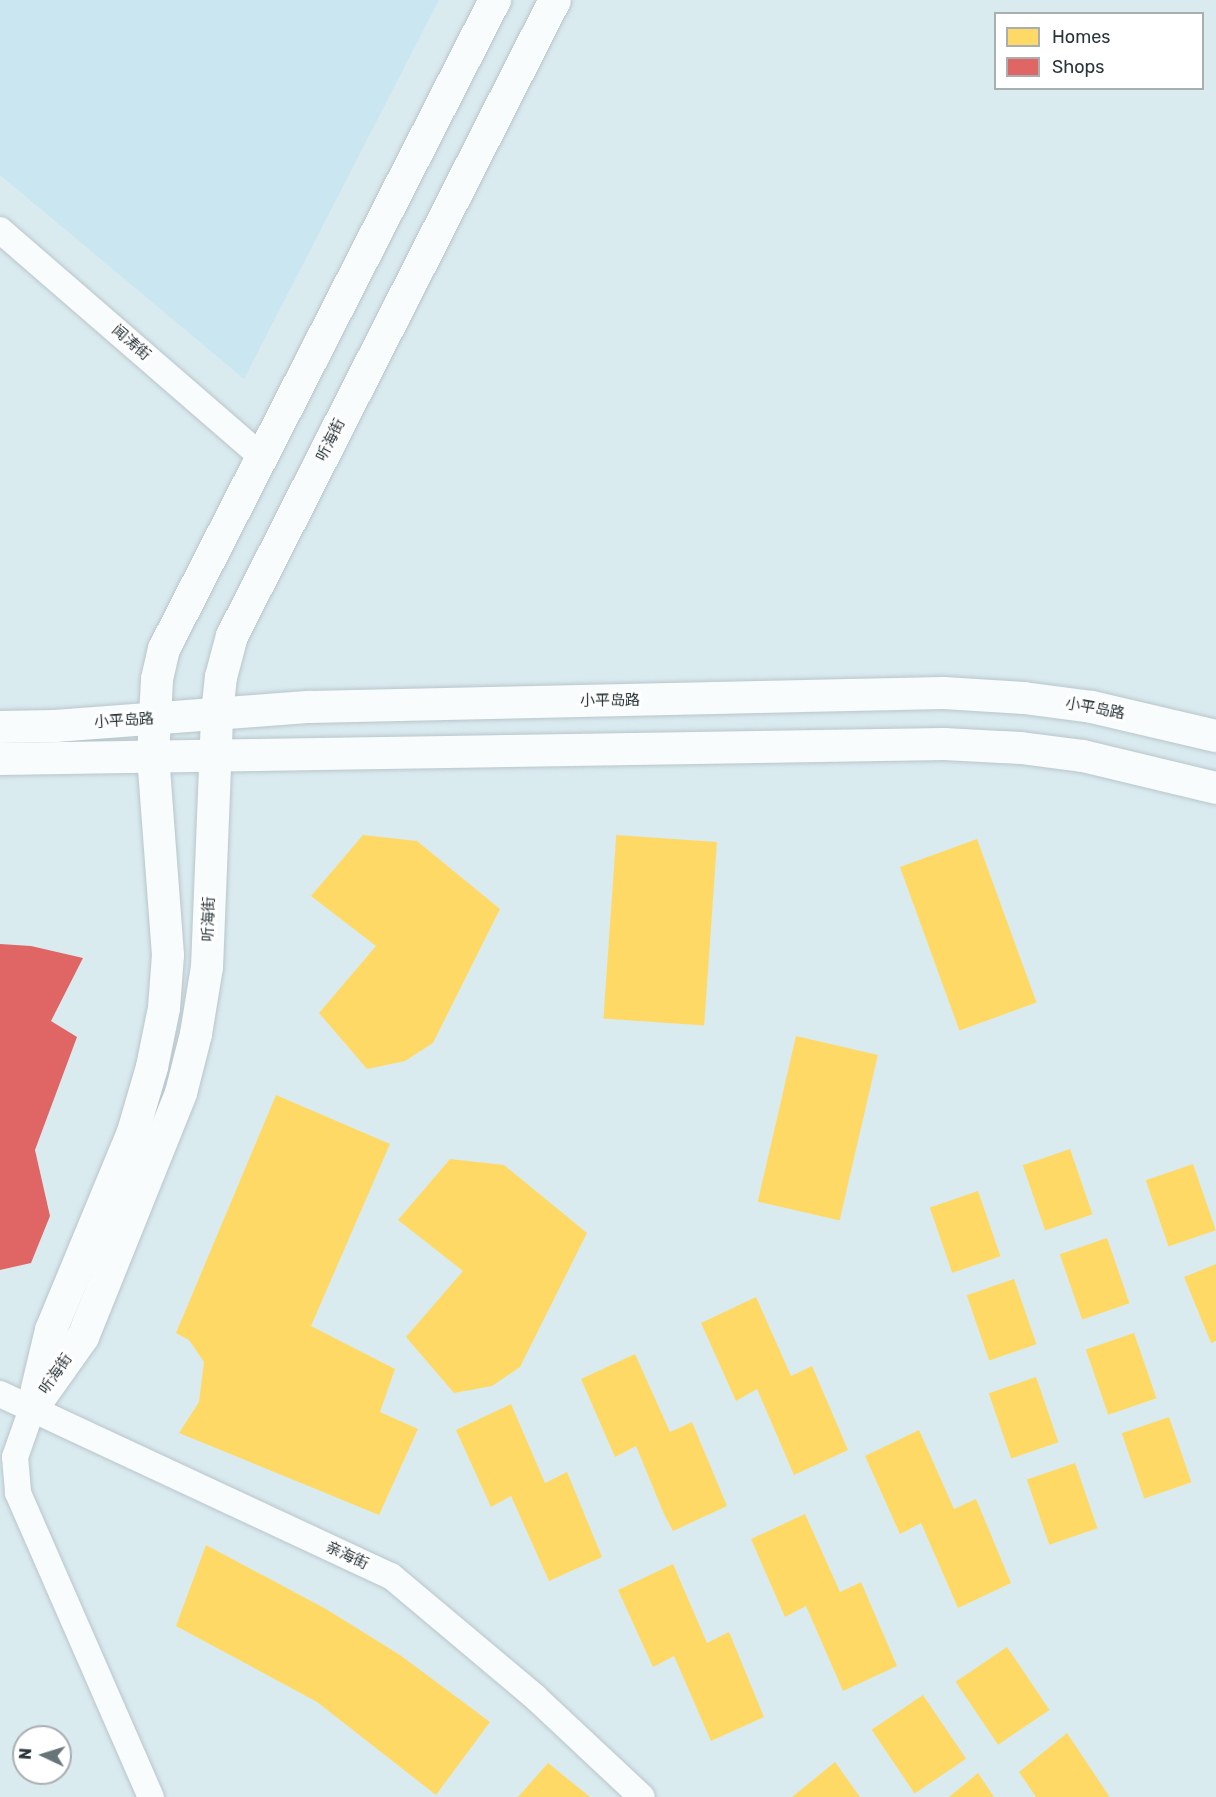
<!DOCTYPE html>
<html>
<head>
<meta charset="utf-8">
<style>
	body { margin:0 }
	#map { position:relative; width:1216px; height:1797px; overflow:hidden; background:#daebf0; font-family:Rubik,"Noto Sans SC",sans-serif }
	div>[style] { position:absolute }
	.built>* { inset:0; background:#cae7f1 }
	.homes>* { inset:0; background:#ffd966; transform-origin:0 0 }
	.shops>* { inset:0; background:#e06666 }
	.roads { filter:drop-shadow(0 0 2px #b9c6cb) drop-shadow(0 0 2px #b9c6cb) }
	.minor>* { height:26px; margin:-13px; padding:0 13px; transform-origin:13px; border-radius:13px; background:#f9fcfd }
	.tertiary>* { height:32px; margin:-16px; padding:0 16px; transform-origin:16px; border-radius:16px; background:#f9fcfd }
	span { translate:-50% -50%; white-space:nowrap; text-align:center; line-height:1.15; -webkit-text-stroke:6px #fff; paint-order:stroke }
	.street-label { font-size:15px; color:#293539 }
	.legend { position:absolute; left:994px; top:12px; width:210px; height:78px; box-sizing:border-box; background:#fff; border:2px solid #a9aeb0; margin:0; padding:8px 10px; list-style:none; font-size:18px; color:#293539 }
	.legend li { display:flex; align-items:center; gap:12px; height:30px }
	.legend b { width:30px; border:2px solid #a9aeb0 }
	.north { position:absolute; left:12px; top:1725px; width:60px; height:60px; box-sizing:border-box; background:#fff; border:2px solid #a9aeb0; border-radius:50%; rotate:274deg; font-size:16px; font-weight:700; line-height:24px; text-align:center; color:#293539 }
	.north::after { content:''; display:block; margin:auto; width:21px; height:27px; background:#677579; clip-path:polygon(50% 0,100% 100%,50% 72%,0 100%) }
</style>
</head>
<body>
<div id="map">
	<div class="built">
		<i style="clip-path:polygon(0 0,439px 0,244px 379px,0 175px)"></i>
	</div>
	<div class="homes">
		<i style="clip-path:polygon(363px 835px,417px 841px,500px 909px,433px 1043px,405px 1061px,367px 1069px,319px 1013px,376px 946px,311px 896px)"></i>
		<i style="left:977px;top:839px;width:174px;height:82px;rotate:70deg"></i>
		<i style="left:717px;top:842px;width:184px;height:101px;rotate:94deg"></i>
		<i style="left:796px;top:1036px;width:84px;height:170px;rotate:13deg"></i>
		<i style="clip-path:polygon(276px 1095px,390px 1144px,311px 1326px,395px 1369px,380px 1412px,418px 1429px,379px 1515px,179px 1433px,199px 1402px,204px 1362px,189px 1340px,176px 1333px)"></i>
		<i style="left:1070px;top:1149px;width:69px;height:50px;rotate:71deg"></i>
		<i style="clip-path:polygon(450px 1159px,504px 1165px,587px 1233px,520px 1367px,492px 1386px,454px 1393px,406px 1337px,463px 1271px,398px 1220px)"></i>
		<i style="left:1193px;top:1164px;width:70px;height:50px;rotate:71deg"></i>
		<i style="left:978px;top:1191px;width:69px;height:51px;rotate:71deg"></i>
		<i style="left:1107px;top:1238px;width:69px;height:50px;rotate:71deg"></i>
		<i style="clip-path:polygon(1216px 1264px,1216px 1341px,1211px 1343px,1184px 1277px)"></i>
		<i style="left:1014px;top:1279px;width:69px;height:50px;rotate:71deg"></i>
		<i style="clip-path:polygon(756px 1297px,791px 1376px,812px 1366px,848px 1450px,794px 1475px,757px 1389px,736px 1401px,701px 1323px)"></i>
		<i style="left:1134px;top:1333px;width:69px;height:51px;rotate:71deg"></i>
		<i style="clip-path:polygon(635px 1354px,670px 1432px,692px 1422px,727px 1506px,673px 1531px,664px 1514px,636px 1446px,615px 1457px,581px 1379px)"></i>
		<i style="left:1036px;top:1377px;width:69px;height:50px;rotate:71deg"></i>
		<i style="clip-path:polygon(511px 1404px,545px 1483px,567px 1472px,602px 1557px,549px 1581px,511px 1496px,491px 1507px,456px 1430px)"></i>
		<i style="left:1169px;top:1417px;width:69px;height:50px;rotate:71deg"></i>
		<i style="clip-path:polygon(919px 1430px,954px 1509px,976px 1499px,1011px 1583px,958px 1608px,921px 1523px,900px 1534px,865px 1456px)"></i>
		<i style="left:1075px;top:1463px;width:69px;height:51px;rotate:71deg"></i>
		<i style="clip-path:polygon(805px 1514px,840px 1592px,861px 1582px,897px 1666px,843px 1691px,806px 1606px,785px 1617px,751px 1539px)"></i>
		<i style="clip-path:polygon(206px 1545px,326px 1609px,400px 1655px,490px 1722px,436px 1795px,317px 1702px,176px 1626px)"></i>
		<i style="clip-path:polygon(673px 1564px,707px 1643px,729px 1632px,764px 1717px,711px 1741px,674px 1656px,653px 1667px,618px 1590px)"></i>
		<i style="left:1007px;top:1647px;width:76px;height:62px;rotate:56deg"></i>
		<i style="left:923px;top:1695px;width:77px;height:62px;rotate:56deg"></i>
		<i style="clip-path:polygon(1067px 1733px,1109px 1796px,1108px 1797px,1036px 1797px,1019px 1772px)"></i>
		<i style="clip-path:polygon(835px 1762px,860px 1797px,792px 1797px)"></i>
		<i style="clip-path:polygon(548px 1763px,590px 1797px,518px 1797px)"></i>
		<i style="clip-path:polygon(978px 1773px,994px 1797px,949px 1797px)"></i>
	</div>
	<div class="shops">
		<i style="clip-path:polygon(0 944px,31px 946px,83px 958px,51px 1021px,77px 1037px,35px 1150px,50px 1216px,31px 1263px,0 1270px)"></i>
	</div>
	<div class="roads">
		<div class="minor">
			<i style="left:0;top:230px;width:347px;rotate:40.9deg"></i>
			<i style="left:0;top:1394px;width:431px;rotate:25deg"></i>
			<i style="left:391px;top:1576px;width:188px;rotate:40deg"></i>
			<i style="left:535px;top:1697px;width:146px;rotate:43.1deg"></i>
			<i style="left:32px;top:1409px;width:51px;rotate:109.5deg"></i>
			<i style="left:15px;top:1457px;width:36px;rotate:85deg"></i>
			<i style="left:18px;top:1493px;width:332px;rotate:66.4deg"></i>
		</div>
		<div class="tertiary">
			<i style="left:0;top:727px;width:55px;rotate:-1deg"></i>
			<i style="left:55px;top:726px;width:256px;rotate:-4.3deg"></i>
			<i style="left:310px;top:707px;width:634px;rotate:-1.27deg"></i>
			<i style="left:944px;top:693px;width:80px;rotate:3.6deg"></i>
			<i style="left:1024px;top:698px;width:69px;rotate:7.5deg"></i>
			<i style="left:1092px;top:707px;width:127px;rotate:13.2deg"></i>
			<i style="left:0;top:759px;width:944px;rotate:-0.91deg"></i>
			<i style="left:944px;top:744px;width:77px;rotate:3deg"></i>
			<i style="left:1021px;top:748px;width:63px;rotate:7.4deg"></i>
			<i style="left:1083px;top:756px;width:137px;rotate:13.5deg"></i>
			<i style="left:36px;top:1393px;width:65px;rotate:-76.6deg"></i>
			<i style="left:51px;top:1330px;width:214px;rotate:-67.5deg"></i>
			<i style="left:133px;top:1132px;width:68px;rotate:-73.7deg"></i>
			<i style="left:152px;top:1067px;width:60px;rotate:-78.5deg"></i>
			<i style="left:164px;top:1008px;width:53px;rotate:-85.7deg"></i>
			<i style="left:168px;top:955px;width:200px;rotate:-94.3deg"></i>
			<i style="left:153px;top:756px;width:77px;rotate:-87deg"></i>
			<i style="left:157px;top:679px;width:31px;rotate:-77deg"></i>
			<i style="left:164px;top:649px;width:729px;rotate:-62.98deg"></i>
			<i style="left:32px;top:1409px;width:88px;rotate:-54.7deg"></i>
			<i style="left:83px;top:1337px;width:263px;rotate:-68.1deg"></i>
			<i style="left:181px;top:1093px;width:61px;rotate:-75.7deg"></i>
			<i style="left:196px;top:1034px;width:68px;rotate:-80.7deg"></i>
			<i style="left:207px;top:967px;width:253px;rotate:-87.7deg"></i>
			<i style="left:217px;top:714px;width:37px;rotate:-84deg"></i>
			<i style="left:221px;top:677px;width:42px;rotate:-75deg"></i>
			<i style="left:232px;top:636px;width:713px;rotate:-63.08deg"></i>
		</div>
	</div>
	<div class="street-label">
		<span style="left:131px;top:343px;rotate:41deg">闻涛街</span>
		<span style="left:331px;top:440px;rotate:-63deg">听海街</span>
		<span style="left:610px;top:701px;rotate:-1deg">小平岛路</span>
		<span style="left:1095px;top:709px;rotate:10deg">小平岛路</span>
		<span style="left:124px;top:721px;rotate:-4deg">小平岛路</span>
		<span style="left:209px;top:919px;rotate:-88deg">听海街</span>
		<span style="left:56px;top:1374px;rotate:-55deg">听海街</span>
		<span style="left:347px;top:1556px;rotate:25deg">亲海街</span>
	</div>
	<ul class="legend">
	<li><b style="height:16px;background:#ffd966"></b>Homes</li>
	<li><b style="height:16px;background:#e06666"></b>Shops</li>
	</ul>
	<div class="north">N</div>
</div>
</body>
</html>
